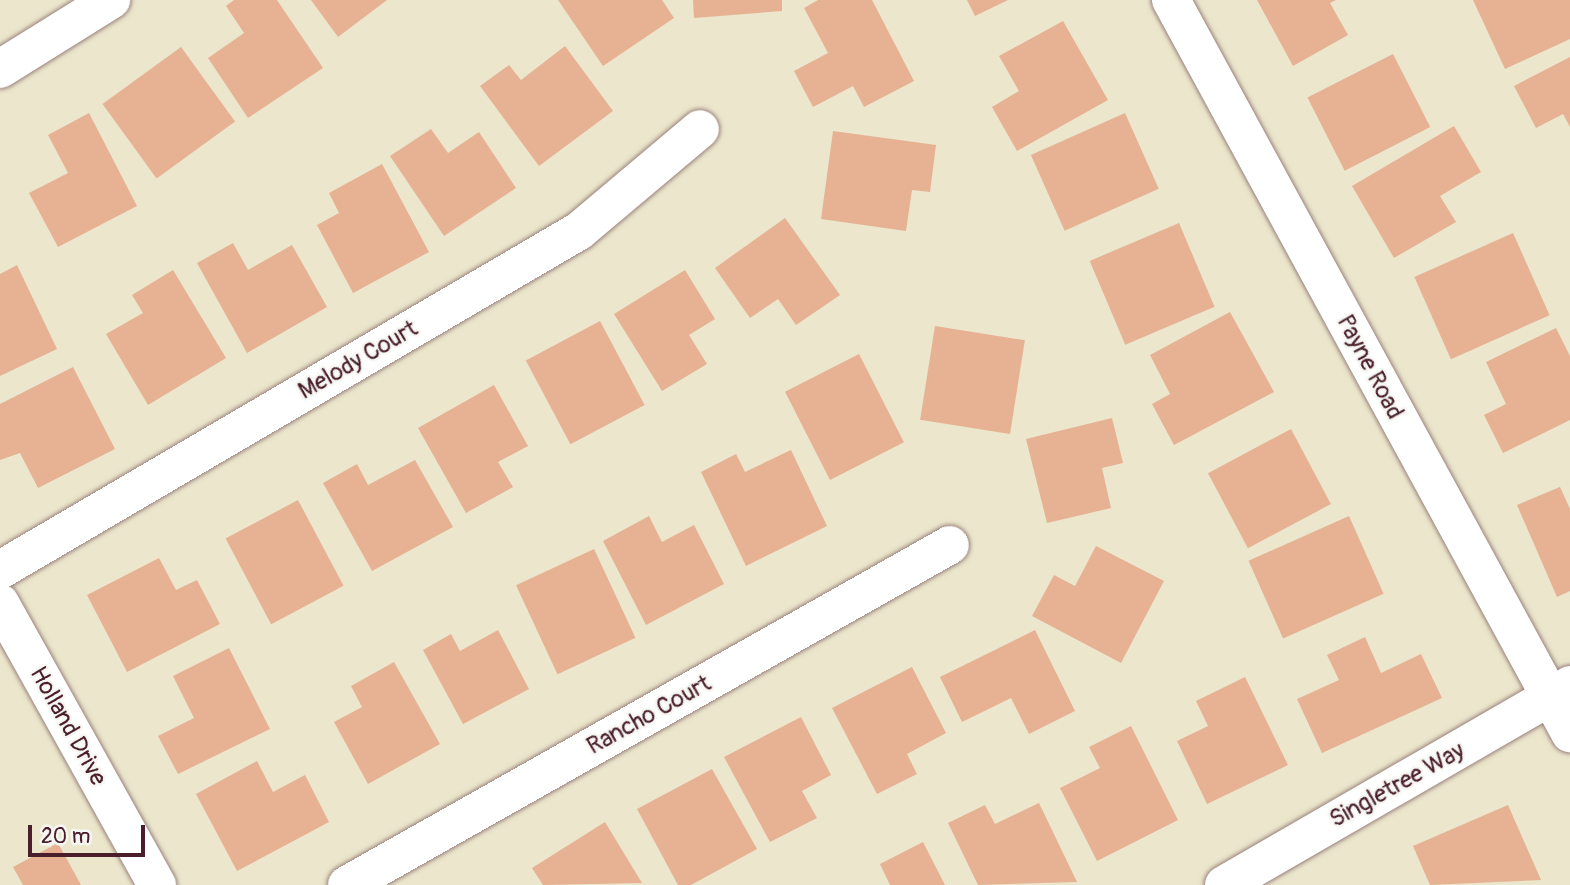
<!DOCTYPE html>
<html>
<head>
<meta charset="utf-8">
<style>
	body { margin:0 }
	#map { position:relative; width:1570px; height:885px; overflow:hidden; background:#ebe6cc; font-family:Pangolin,sans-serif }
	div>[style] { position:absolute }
	.building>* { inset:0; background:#e6b293; transform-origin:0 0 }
	.roads { filter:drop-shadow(0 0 2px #9a827c) drop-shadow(0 0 2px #9a827c) }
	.minor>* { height:38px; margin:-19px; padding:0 19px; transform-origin:19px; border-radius:19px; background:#fff }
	span { translate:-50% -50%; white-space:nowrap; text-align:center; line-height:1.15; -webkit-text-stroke:5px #f6f6f2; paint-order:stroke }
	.street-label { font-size:24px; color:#4a1f2b }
	.scale { position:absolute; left:28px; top:825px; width:117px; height:32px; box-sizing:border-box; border:4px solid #4a1f2b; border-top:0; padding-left:9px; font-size:21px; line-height:24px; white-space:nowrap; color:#4a1f2b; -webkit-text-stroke:5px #f6f6f2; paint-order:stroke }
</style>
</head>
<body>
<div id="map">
	<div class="building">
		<i style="clip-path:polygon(234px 0,277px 0,323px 68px,248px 118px,208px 58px,244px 33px,226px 6px)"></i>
		<i style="clip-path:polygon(311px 0,387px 0,338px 37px)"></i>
		<i style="clip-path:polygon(558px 0,662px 0,674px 18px,603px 66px)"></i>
		<i style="clip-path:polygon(693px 0,782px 0,782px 11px,694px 18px)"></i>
		<i style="clip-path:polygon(818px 0,872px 0,914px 81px,864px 107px,853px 86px,813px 107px,794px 71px,828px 53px,804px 8px)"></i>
		<i style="clip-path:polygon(967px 0,1008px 0,975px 16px)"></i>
		<i style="clip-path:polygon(1257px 0,1336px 0,1330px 3px,1348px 35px,1293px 66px)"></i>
		<i style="clip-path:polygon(1473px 0,1570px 0,1570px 39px,1505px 69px)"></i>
		<i style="clip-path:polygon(1063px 21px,1108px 100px,1017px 151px,992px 107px,1019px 91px,999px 56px)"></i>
		<i style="clip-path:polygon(565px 46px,613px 111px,539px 166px,480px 86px,509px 65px,521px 80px)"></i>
		<i style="left:181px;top:47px;width:92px;height:97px;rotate:54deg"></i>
		<i style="left:1393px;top:54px;width:82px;height:96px;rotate:63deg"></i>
		<i style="clip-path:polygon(1570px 57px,1570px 127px,1563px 114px,1536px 128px,1514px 86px)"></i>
		<i style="clip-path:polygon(89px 113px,137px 206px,58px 247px,29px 193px,68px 173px,48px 135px)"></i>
		<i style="left:1125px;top:113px;width:83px;height:103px;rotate:66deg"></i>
		<i style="clip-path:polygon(1454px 126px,1481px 172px,1440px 196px,1456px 222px,1394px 258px,1352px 186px)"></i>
		<i style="clip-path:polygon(431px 129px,448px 153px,479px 132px,516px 188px,444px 236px,390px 156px)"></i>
		<i style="clip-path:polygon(833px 131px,936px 145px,930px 192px,912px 190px,906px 231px,821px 219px)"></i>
		<i style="clip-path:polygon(382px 164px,429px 252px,353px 293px,317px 225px,339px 213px,329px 193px)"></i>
		<i style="clip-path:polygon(785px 218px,840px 295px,796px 325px,778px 299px,750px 318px,715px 268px)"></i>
		<i style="left:1179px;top:223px;width:91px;height:97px;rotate:67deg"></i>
		<i style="left:1513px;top:233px;width:90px;height:108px;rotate:66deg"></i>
		<i style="clip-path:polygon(233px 243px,248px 270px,292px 245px,327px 307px,247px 353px,197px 263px)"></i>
		<i style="clip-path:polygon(17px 265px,57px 349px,0 376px,0 274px)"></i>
		<i style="clip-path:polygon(173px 270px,226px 358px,148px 405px,106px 334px,143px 313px,132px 295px)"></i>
		<i style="clip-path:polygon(685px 270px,715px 319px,689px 335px,707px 364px,662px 391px,614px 314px)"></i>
		<i style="clip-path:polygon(1230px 312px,1274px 392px,1174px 445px,1152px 404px,1170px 394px,1150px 355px)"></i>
		<i style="left:600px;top:321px;width:95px;height:84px;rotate:62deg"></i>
		<i style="left:935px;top:326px;width:91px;height:95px;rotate:9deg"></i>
		<i style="clip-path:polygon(1556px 328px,1570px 356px,1570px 420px,1503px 453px,1484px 415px,1506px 404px,1486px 362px)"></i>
		<i style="left:859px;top:354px;width:99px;height:83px;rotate:63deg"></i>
		<i style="clip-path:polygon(73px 367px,115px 449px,38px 488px,20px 453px,0 460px,0 404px)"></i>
		<i style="clip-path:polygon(494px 385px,528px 446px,498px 462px,513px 487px,466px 513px,418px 428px)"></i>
		<i style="clip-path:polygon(1112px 418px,1123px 463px,1102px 468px,1111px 508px,1047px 523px,1026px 439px)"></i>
		<i style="left:1291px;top:429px;width:85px;height:94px;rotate:62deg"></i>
		<i style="clip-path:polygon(791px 450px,827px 526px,746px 566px,701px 472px,736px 454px,745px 472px)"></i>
		<i style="clip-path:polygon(415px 460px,453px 527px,372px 571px,323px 483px,357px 464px,368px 485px)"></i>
		<i style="clip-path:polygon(1560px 487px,1570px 509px,1570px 591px,1557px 597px,1517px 505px)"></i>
		<i style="left:298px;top:500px;width:97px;height:82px;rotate:62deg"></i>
		<i style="clip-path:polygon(649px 516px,662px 542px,694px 525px,724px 584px,646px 625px,603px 541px)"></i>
		<i style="left:1349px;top:516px;width:85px;height:110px;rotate:66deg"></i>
		<i style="clip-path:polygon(1096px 546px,1164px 581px,1121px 663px,1032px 616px,1054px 575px,1075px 586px)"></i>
		<i style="left:594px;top:549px;width:98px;height:86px;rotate:65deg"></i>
		<i style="clip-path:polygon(159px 558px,176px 590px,197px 580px,220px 624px,127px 672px,87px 595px)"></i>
		<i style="clip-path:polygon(498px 630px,529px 689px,463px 724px,423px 650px,451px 634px,460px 651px)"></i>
		<i style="clip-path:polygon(1035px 630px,1075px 711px,1029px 734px,1011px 698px,962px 722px,940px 677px)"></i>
		<i style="clip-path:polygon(1365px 637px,1381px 673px,1421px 654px,1442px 698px,1322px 753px,1297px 699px,1339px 680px,1327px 655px)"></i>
		<i style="clip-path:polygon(229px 648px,270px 729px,178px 774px,158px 736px,194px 718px,173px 676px)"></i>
		<i style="clip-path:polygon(394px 662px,440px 744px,368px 784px,334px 722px,362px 707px,351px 686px)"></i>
		<i style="clip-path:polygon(912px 667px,946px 733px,907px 754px,917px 774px,877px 794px,832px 708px)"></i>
		<i style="clip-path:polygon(1245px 677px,1288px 765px,1207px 804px,1177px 741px,1208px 726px,1196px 701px)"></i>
		<i style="clip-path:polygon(801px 717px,831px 775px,802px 791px,817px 818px,770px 842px,724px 757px)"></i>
		<i style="clip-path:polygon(1131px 726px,1178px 820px,1097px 861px,1060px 788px,1100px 768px,1089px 747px)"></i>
		<i style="clip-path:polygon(257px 761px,273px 792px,305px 775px,329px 822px,237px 871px,196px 794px)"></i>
		<i style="clip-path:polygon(712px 769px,757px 849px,691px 885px,678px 885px,637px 809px)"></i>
		<i style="clip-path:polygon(1039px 803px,1077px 882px,978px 885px,948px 823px,985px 805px,995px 824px)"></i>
		<i style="clip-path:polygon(1508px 805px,1541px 880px,1430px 885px,1413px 846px)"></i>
		<i style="clip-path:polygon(605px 822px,642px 883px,543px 885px,532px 868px)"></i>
		<i style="clip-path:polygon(923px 842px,945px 885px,890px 885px,880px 864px)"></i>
		<i style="clip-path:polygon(58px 843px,81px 885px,23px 885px,13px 867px)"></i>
	</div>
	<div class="roads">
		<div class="minor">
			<i style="left:1171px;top:0;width:835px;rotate:61.44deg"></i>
			<i style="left:0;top:69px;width:131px;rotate:-31.9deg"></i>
			<i style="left:0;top:570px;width:671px;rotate:-30.35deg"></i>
			<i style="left:579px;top:231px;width:158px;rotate:-40.1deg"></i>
			<i style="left:0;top:603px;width:323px;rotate:60.9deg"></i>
			<i style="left:347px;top:885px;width:692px;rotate:-29.42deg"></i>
			<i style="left:1224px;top:885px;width:400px;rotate:-30deg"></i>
		</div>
	</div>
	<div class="street-label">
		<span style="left:358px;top:360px;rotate:-30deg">Melody Court</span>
		<span style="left:1370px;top:367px;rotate:62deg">Payne Road</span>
		<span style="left:649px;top:715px;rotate:-29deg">Rancho Court</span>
		<span style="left:68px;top:726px;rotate:61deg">Holland Drive</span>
		<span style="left:1397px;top:785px;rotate:-29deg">Singletree Way</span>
	</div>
	<div class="scale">20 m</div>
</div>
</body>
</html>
